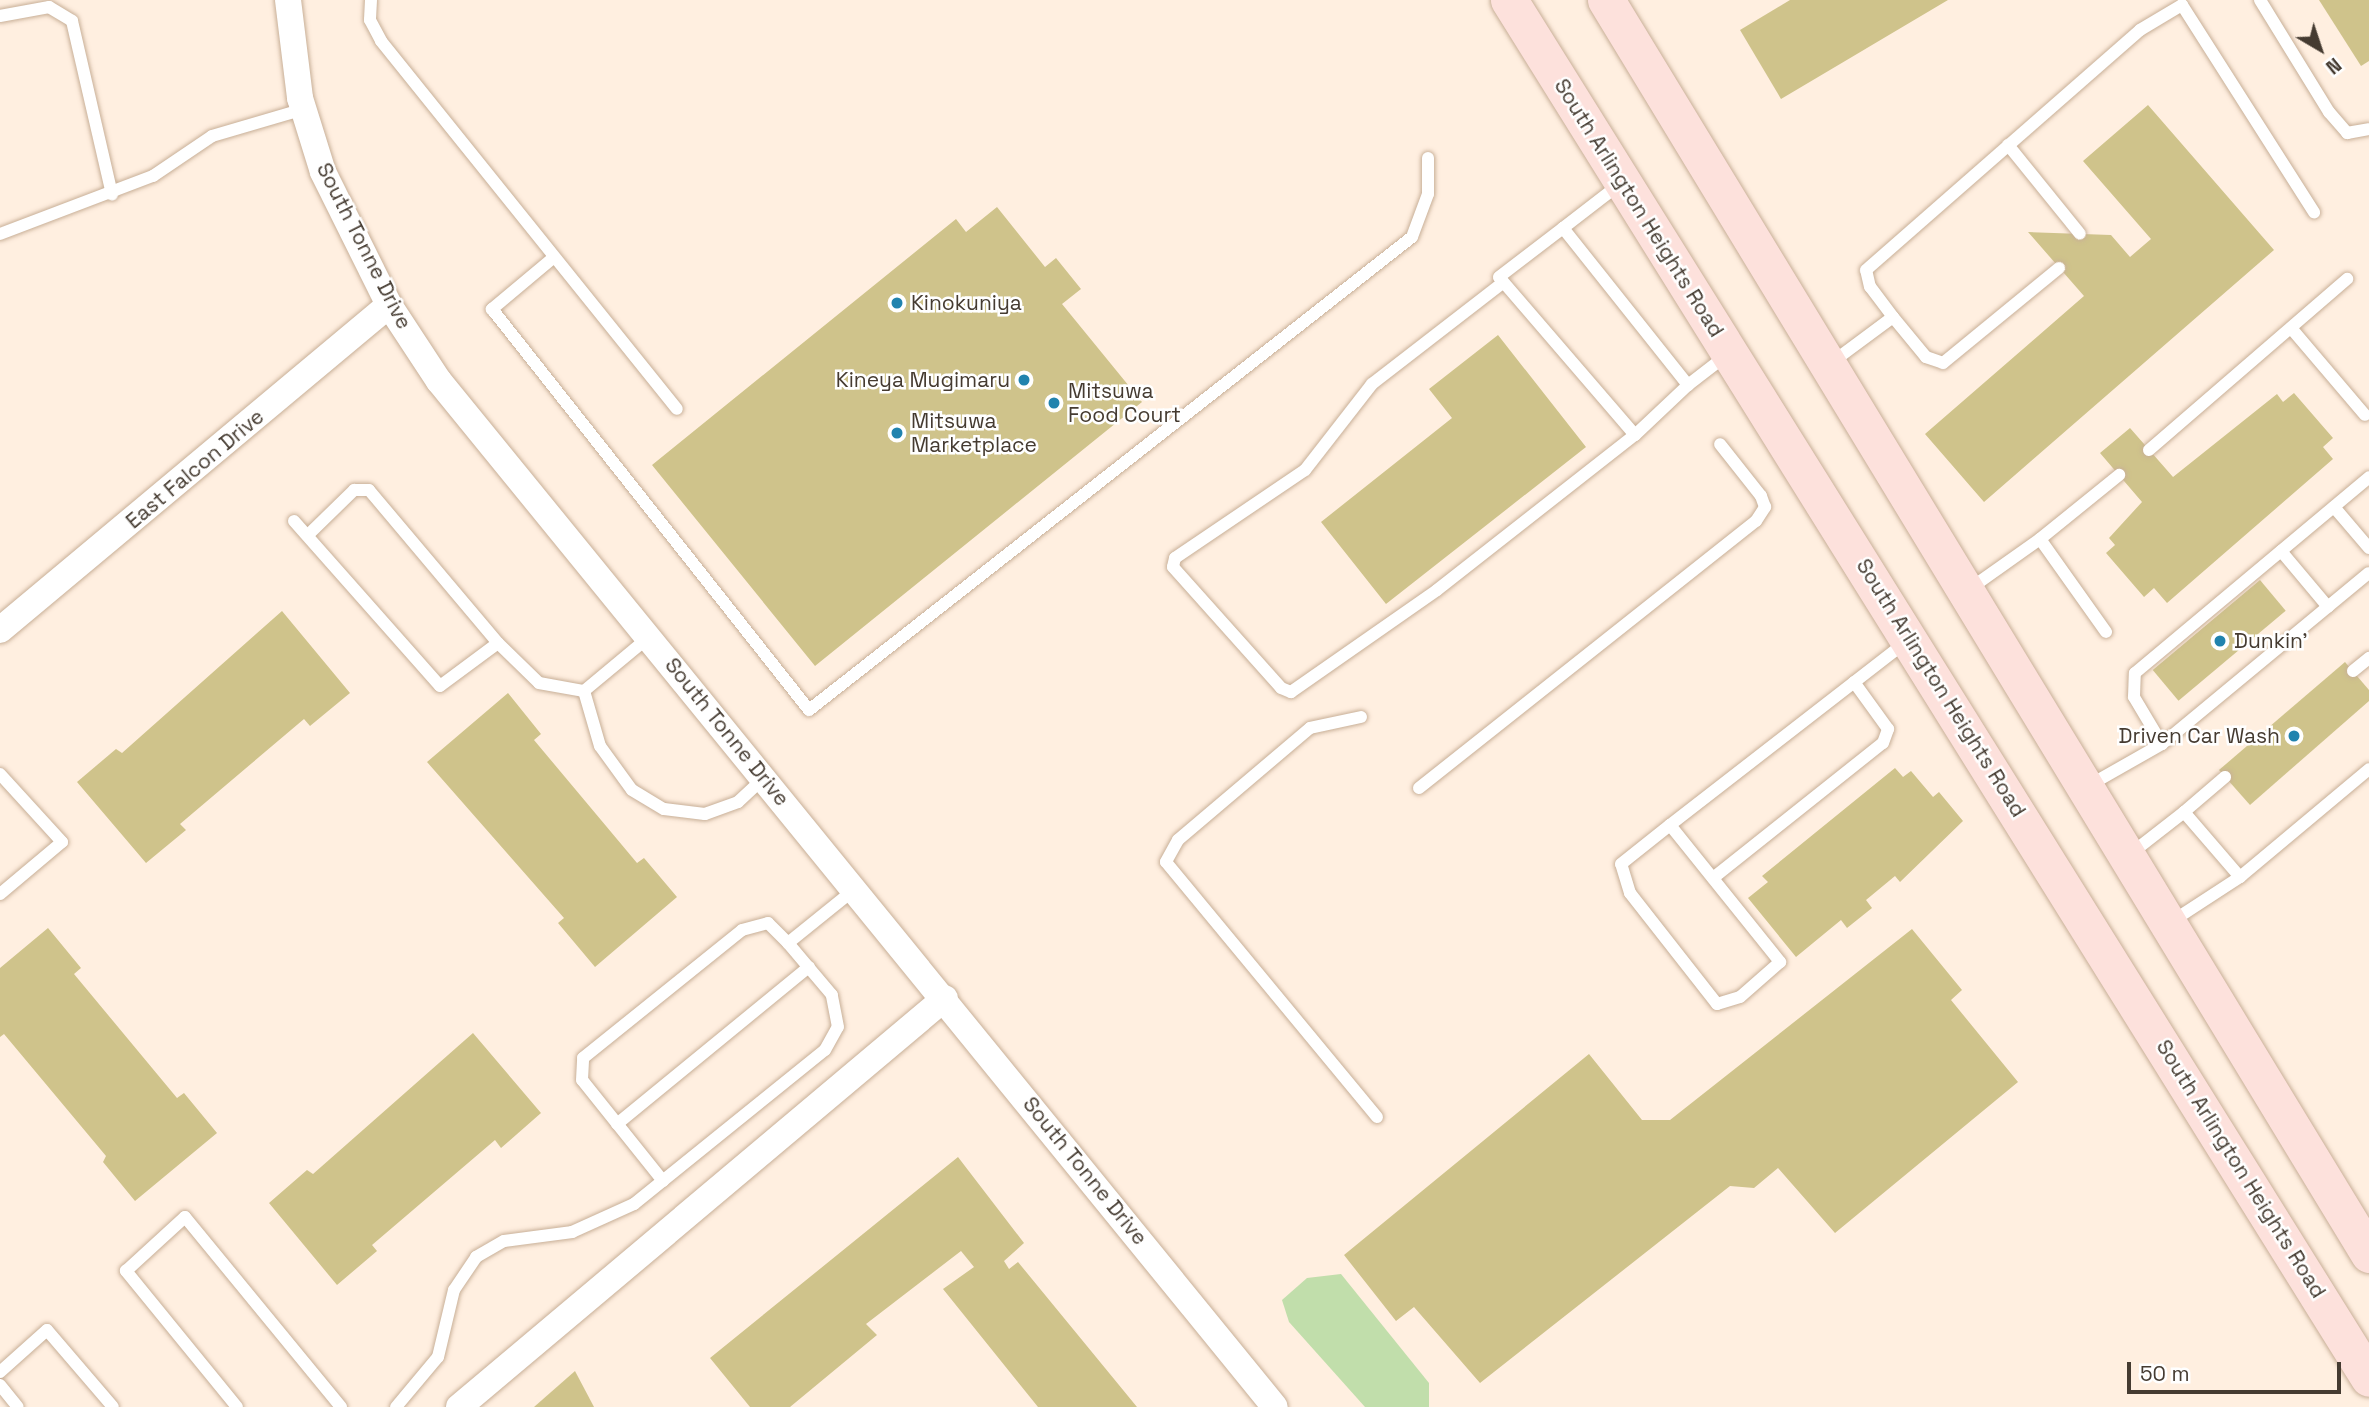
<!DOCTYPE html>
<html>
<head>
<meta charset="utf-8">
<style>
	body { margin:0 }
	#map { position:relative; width:2369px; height:1407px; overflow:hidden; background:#ffefe0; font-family:"Space Grotesk",sans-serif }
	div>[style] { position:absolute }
	.water>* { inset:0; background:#c1deab }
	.building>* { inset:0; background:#cfc38b; transform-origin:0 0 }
	.roads { filter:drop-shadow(0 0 2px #c8af97) drop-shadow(0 0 2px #c8af97) }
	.service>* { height:12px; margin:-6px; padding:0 6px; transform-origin:6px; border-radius:6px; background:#fff }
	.minor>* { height:26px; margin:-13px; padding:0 13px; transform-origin:13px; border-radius:13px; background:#fff }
	.secondary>* { height:37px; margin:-18.5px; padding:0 18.5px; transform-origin:18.5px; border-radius:18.5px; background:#fde1dc }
	.dots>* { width:19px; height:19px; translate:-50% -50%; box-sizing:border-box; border:4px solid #fff; border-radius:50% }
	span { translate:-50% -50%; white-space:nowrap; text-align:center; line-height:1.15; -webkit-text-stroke:5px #fff; paint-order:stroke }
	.street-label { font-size:21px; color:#453b31 }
	.poi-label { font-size:21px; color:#453b31 }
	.left { translate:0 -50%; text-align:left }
	.right { translate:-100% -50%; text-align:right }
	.north { position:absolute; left:2285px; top:14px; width:70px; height:70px; -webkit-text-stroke:5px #fff; paint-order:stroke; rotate:141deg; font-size:19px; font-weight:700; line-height:28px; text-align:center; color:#453b31 }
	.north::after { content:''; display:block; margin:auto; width:24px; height:32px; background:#453b31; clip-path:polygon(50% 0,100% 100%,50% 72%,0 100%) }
	.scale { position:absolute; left:2127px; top:1362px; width:214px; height:32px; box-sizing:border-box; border:4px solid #453b31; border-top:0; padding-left:9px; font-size:21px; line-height:24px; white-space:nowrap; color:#453b31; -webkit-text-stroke:5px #fff; paint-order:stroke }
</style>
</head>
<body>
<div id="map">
	<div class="water">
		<i style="clip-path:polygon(1341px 1274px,1429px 1383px,1429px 1407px,1365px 1407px,1289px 1322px,1282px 1300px,1307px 1278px)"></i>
	</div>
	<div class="building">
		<i style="clip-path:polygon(1790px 0,1948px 0,1781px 99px,1740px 30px)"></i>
		<i style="clip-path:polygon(2319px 0,2369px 0,2369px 61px,2361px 66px)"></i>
		<i style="clip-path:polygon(2148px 105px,2274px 250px,1984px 502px,1925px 434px,2084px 296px,2028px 232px,2111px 235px,2130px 257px,2151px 239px,2083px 161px)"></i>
		<i style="clip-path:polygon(997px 207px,1045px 267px,1056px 258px,1081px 289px,1062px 304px,1142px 402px,815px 666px,652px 465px,956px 219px,966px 232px)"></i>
		<i style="clip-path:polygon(1498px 335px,1586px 447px,1386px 604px,1321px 522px,1452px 418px,1429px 389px)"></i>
		<i style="clip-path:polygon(2294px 393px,2333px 438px,2323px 447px,2333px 459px,2167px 603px,2154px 588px,2144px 597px,2106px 553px,2115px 545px,2109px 538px,2142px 502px,2100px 453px,2130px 428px,2173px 477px,2277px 394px,2283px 402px)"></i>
		<i style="left:2260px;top:580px;width:40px;height:140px;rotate:50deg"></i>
		<i style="clip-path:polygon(282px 611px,350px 693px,310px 726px,304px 719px,180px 824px,186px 830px,146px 863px,77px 782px,116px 749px,122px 753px)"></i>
		<i style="clip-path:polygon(2345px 662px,2369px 690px,2369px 701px,2250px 805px,2219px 770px)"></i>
		<i style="clip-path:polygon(508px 693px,541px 734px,534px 740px,637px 863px,644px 858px,677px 897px,595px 967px,558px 923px,564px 918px,427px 762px)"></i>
		<i style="clip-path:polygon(1895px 768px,1903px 777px,1911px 771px,1933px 797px,1939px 792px,1963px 821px,1900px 882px,1895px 876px,1866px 900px,1872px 908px,1847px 928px,1841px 920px,1796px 957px,1748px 898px,1768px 882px,1762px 876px)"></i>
		<i style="clip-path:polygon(48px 928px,81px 968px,74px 974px,177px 1098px,184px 1093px,217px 1133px,135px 1201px,103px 1162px,106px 1156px,4px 1034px,0 1037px,0 968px)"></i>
		<i style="clip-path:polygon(1912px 929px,1962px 990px,1951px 1000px,2018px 1082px,1835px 1233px,1778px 1168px,1754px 1188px,1730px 1186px,1480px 1383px,1414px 1307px,1396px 1321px,1344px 1255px,1589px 1054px,1642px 1120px,1670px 1120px)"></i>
		<i style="clip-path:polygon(473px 1033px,541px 1113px,501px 1148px,495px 1140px,372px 1245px,377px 1251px,337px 1285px,269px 1203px,307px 1170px,313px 1174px)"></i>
		<i style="clip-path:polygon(958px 1157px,1024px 1243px,1004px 1261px,1009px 1269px,1018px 1262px,1137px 1407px,1038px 1407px,943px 1289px,974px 1267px,961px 1251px,866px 1324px,877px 1335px,790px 1407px,750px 1407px,710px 1358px)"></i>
		<i style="clip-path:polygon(575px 1371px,594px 1407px,534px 1407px)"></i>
	</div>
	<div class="roads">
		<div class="service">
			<i style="left:371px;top:0;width:20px;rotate:93deg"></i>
			<i style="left:370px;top:20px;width:24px;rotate:62deg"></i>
			<i style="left:381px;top:41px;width:472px;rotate:51.2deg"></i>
			<i style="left:2260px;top:0;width:132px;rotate:58.4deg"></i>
			<i style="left:2329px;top:112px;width:28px;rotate:49deg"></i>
			<i style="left:2347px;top:133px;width:22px;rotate:-10deg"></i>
			<i style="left:0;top:16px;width:50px;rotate:-10.4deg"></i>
			<i style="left:49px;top:7px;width:27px;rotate:31deg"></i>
			<i style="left:72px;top:21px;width:178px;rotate:77deg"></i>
			<i style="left:2008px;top:145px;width:114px;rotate:51deg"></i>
			<i style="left:1563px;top:228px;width:201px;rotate:51.5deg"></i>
			<i style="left:1688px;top:385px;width:73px;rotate:136.7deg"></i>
			<i style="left:1635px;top:435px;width:208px;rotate:-130.7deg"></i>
			<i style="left:1499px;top:277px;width:81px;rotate:-37.4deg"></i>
			<i style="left:1563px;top:228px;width:72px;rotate:-37.7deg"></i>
			<i style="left:0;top:234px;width:164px;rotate:-20.8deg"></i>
			<i style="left:153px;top:176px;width:71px;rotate:-34.1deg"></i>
			<i style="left:212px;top:136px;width:96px;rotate:-16.4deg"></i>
			<i style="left:553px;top:258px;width:80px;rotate:140.1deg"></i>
			<i style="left:492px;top:309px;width:511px;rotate:51.67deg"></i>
			<i style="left:809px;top:710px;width:766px;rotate:-38.11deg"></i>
			<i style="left:1412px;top:237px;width:46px;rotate:-69.6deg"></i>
			<i style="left:1428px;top:194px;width:36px;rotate:-90deg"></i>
			<i style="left:1500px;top:285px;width:162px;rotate:142.3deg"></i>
			<i style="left:1372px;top:384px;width:109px;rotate:127.9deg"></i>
			<i style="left:1305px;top:470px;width:157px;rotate:145.9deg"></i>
			<i style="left:1175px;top:558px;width:9px;rotate:103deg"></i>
			<i style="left:1173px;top:567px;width:162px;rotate:48.2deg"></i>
			<i style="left:1281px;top:688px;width:11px;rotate:22deg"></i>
			<i style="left:1291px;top:692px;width:178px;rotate:-34.9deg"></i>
			<i style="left:1437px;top:590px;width:251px;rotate:-38.1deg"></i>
			<i style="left:1893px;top:317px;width:38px;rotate:-127deg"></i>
			<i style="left:1870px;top:287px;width:17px;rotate:-103deg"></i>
			<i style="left:1866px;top:270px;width:364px;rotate:-41.2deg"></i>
			<i style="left:2140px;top:30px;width:49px;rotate:-30.8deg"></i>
			<i style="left:2182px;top:5px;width:246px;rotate:57.5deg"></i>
			<i style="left:2291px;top:328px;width:114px;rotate:49.6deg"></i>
			<i style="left:1831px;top:363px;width:77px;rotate:-36.6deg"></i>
			<i style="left:1893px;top:317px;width:52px;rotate:50.5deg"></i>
			<i style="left:1926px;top:357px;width:18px;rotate:19deg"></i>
			<i style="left:1943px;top:363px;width:150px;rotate:-39.3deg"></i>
			<i style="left:1688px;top:385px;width:49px;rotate:-37.6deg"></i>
			<i style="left:2149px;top:450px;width:262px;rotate:-40.8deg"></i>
			<i style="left:2334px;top:507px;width:54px;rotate:49.5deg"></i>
			<i style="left:294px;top:521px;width:220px;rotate:48.5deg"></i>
			<i style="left:440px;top:686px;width:72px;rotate:-36.6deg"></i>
			<i style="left:498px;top:643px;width:57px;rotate:44.3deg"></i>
			<i style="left:539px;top:683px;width:46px;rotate:10.1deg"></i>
			<i style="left:584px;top:691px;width:85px;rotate:-39.7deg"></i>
			<i style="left:310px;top:533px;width:62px;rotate:-44.3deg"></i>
			<i style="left:354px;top:490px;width:15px"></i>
			<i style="left:369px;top:490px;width:200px;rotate:49.9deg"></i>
			<i style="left:2040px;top:539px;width:102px;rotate:-39deg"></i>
			<i style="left:2281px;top:551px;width:73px;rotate:50deg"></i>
			<i style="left:1968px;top:590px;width:88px;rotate:-35.3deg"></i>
			<i style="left:2040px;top:539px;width:114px;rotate:54.6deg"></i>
			<i style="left:2353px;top:671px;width:21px;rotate:-39deg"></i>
			<i style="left:584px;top:691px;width:57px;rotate:73.8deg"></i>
			<i style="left:600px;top:746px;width:54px;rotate:54deg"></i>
			<i style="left:632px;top:790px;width:37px;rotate:31deg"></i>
			<i style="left:664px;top:809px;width:41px;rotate:7deg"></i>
			<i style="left:705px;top:814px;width:35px;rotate:-20deg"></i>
			<i style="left:738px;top:802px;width:35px;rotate:-43deg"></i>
			<i style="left:1361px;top:717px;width:52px;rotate:167.8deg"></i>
			<i style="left:1310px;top:728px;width:173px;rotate:139.7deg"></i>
			<i style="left:1178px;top:840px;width:25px;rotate:119deg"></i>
			<i style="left:1166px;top:862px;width:331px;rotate:50.4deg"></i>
			<i style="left:2162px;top:744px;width:55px;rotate:-120.8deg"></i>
			<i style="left:2134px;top:697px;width:24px;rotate:-88deg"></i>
			<i style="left:2135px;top:673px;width:305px;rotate:-39.9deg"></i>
			<i style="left:0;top:774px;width:92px;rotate:47.6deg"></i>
			<i style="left:62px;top:842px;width:81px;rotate:140deg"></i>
			<i style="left:2088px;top:786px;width:85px;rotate:-29.6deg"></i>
			<i style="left:2162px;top:744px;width:268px;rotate:-39.6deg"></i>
			<i style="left:1419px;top:788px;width:430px;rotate:-38.4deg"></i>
			<i style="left:1756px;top:521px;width:17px;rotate:-57deg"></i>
			<i style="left:1765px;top:507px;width:12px;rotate:-110deg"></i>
			<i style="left:1761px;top:496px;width:66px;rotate:-128.3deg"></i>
			<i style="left:2184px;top:812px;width:54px;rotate:-40.5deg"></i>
			<i style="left:1670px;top:825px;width:176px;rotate:51.2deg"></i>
			<i style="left:1780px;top:962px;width:53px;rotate:138.8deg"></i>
			<i style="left:1740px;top:997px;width:24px;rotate:163deg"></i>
			<i style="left:1717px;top:1004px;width:141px;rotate:-128.1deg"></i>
			<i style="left:1630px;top:893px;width:30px;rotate:-107deg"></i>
			<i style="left:1621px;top:864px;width:63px;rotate:-38.5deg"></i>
			<i style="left:1670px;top:825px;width:299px;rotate:-37.8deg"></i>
			<i style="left:2129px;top:855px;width:70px;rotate:-38deg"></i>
			<i style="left:2184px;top:812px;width:86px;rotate:49.3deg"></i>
			<i style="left:2240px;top:877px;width:82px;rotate:146.9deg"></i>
			<i style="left:2240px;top:877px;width:168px;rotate:-39.9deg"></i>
			<i style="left:1713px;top:878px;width:217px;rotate:-38.5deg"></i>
			<i style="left:1883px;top:743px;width:15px;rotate:-70deg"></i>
			<i style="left:1888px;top:729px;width:58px;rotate:-125.9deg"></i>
			<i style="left:617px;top:1124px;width:248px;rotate:-39.3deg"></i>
			<i style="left:663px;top:1181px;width:129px;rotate:-128.7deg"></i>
			<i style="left:582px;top:1080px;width:22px;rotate:-87deg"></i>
			<i style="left:583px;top:1058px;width:204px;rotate:-38.8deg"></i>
			<i style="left:742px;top:930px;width:27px;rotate:-15deg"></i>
			<i style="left:768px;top:923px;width:28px;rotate:45deg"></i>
			<i style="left:0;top:1372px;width:63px;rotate:-41.8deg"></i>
			<i style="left:47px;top:1330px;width:101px;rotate:49.4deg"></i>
			<i style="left:0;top:1385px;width:28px;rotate:51deg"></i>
			<i style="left:237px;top:1407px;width:176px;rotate:-129.2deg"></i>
			<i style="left:126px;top:1271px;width:80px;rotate:-42.5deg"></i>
			<i style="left:185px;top:1217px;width:246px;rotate:50.6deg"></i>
			<i style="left:396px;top:1407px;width:65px;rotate:-50deg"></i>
			<i style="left:438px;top:1357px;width:69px;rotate:-76.6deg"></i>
			<i style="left:454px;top:1290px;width:40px;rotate:-56deg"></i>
			<i style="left:476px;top:1257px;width:32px;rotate:-30deg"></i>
			<i style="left:504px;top:1241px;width:69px;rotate:-7.5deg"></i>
			<i style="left:572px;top:1232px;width:68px;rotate:-24.3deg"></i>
			<i style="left:634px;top:1204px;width:245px;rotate:-38.9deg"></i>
			<i style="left:825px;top:1050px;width:26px;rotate:-61deg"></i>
			<i style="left:838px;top:1027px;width:33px;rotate:-101deg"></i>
			<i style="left:832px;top:995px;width:68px;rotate:-130.2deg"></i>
			<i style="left:788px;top:943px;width:86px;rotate:-38.9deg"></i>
		</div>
		<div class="minor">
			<i style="left:288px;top:0;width:99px;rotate:83deg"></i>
			<i style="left:300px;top:98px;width:77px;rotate:72.7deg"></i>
			<i style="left:323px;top:172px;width:148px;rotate:63.6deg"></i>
			<i style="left:389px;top:305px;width:91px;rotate:56.7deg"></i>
			<i style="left:439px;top:381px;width:1323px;rotate:50.83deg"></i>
			<i style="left:0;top:630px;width:507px;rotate:-39.88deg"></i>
			<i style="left:459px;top:1407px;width:635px;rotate:-40.08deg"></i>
		</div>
		<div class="secondary">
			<i style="left:1509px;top:0;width:1624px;rotate:58.03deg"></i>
			<i style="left:1606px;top:0;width:1468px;rotate:58.68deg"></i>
		</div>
	</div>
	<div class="dots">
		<i style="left:897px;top:303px;background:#2183ae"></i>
		<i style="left:1024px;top:380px;background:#2183ae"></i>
		<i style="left:1054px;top:403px;background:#2183ae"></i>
		<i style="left:897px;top:433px;background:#2183ae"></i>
		<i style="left:2220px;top:641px;background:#2183ae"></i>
		<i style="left:2294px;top:736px;background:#2183ae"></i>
	</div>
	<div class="street-label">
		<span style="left:1639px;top:208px;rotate:58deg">South Arlington Heights Road</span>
		<span style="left:364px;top:246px;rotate:63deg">South Tonne Drive</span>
		<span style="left:195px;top:469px;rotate:-40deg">East Falcon Drive</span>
		<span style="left:1941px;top:688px;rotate:58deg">South Arlington Heights Road</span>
		<span style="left:727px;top:732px;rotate:51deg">South Tonne Drive</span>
		<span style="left:2241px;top:1169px;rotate:58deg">South Arlington Heights Road</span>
		<span style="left:1085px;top:1171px;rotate:51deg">South Tonne Drive</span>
	</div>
	<div class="poi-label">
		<span class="left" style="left:911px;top:303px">Kinokuniya</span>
		<span class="right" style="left:1010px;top:380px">Kineya Mugimaru</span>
		<span class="left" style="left:1068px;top:403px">Mitsuwa<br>Food Court</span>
		<span class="left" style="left:911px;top:433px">Mitsuwa<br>Marketplace</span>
		<span class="left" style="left:2234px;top:641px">Dunkin'</span>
		<span class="right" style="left:2280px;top:736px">Driven Car Wash</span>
	</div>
	<div class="north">N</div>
	<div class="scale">50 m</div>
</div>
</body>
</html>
